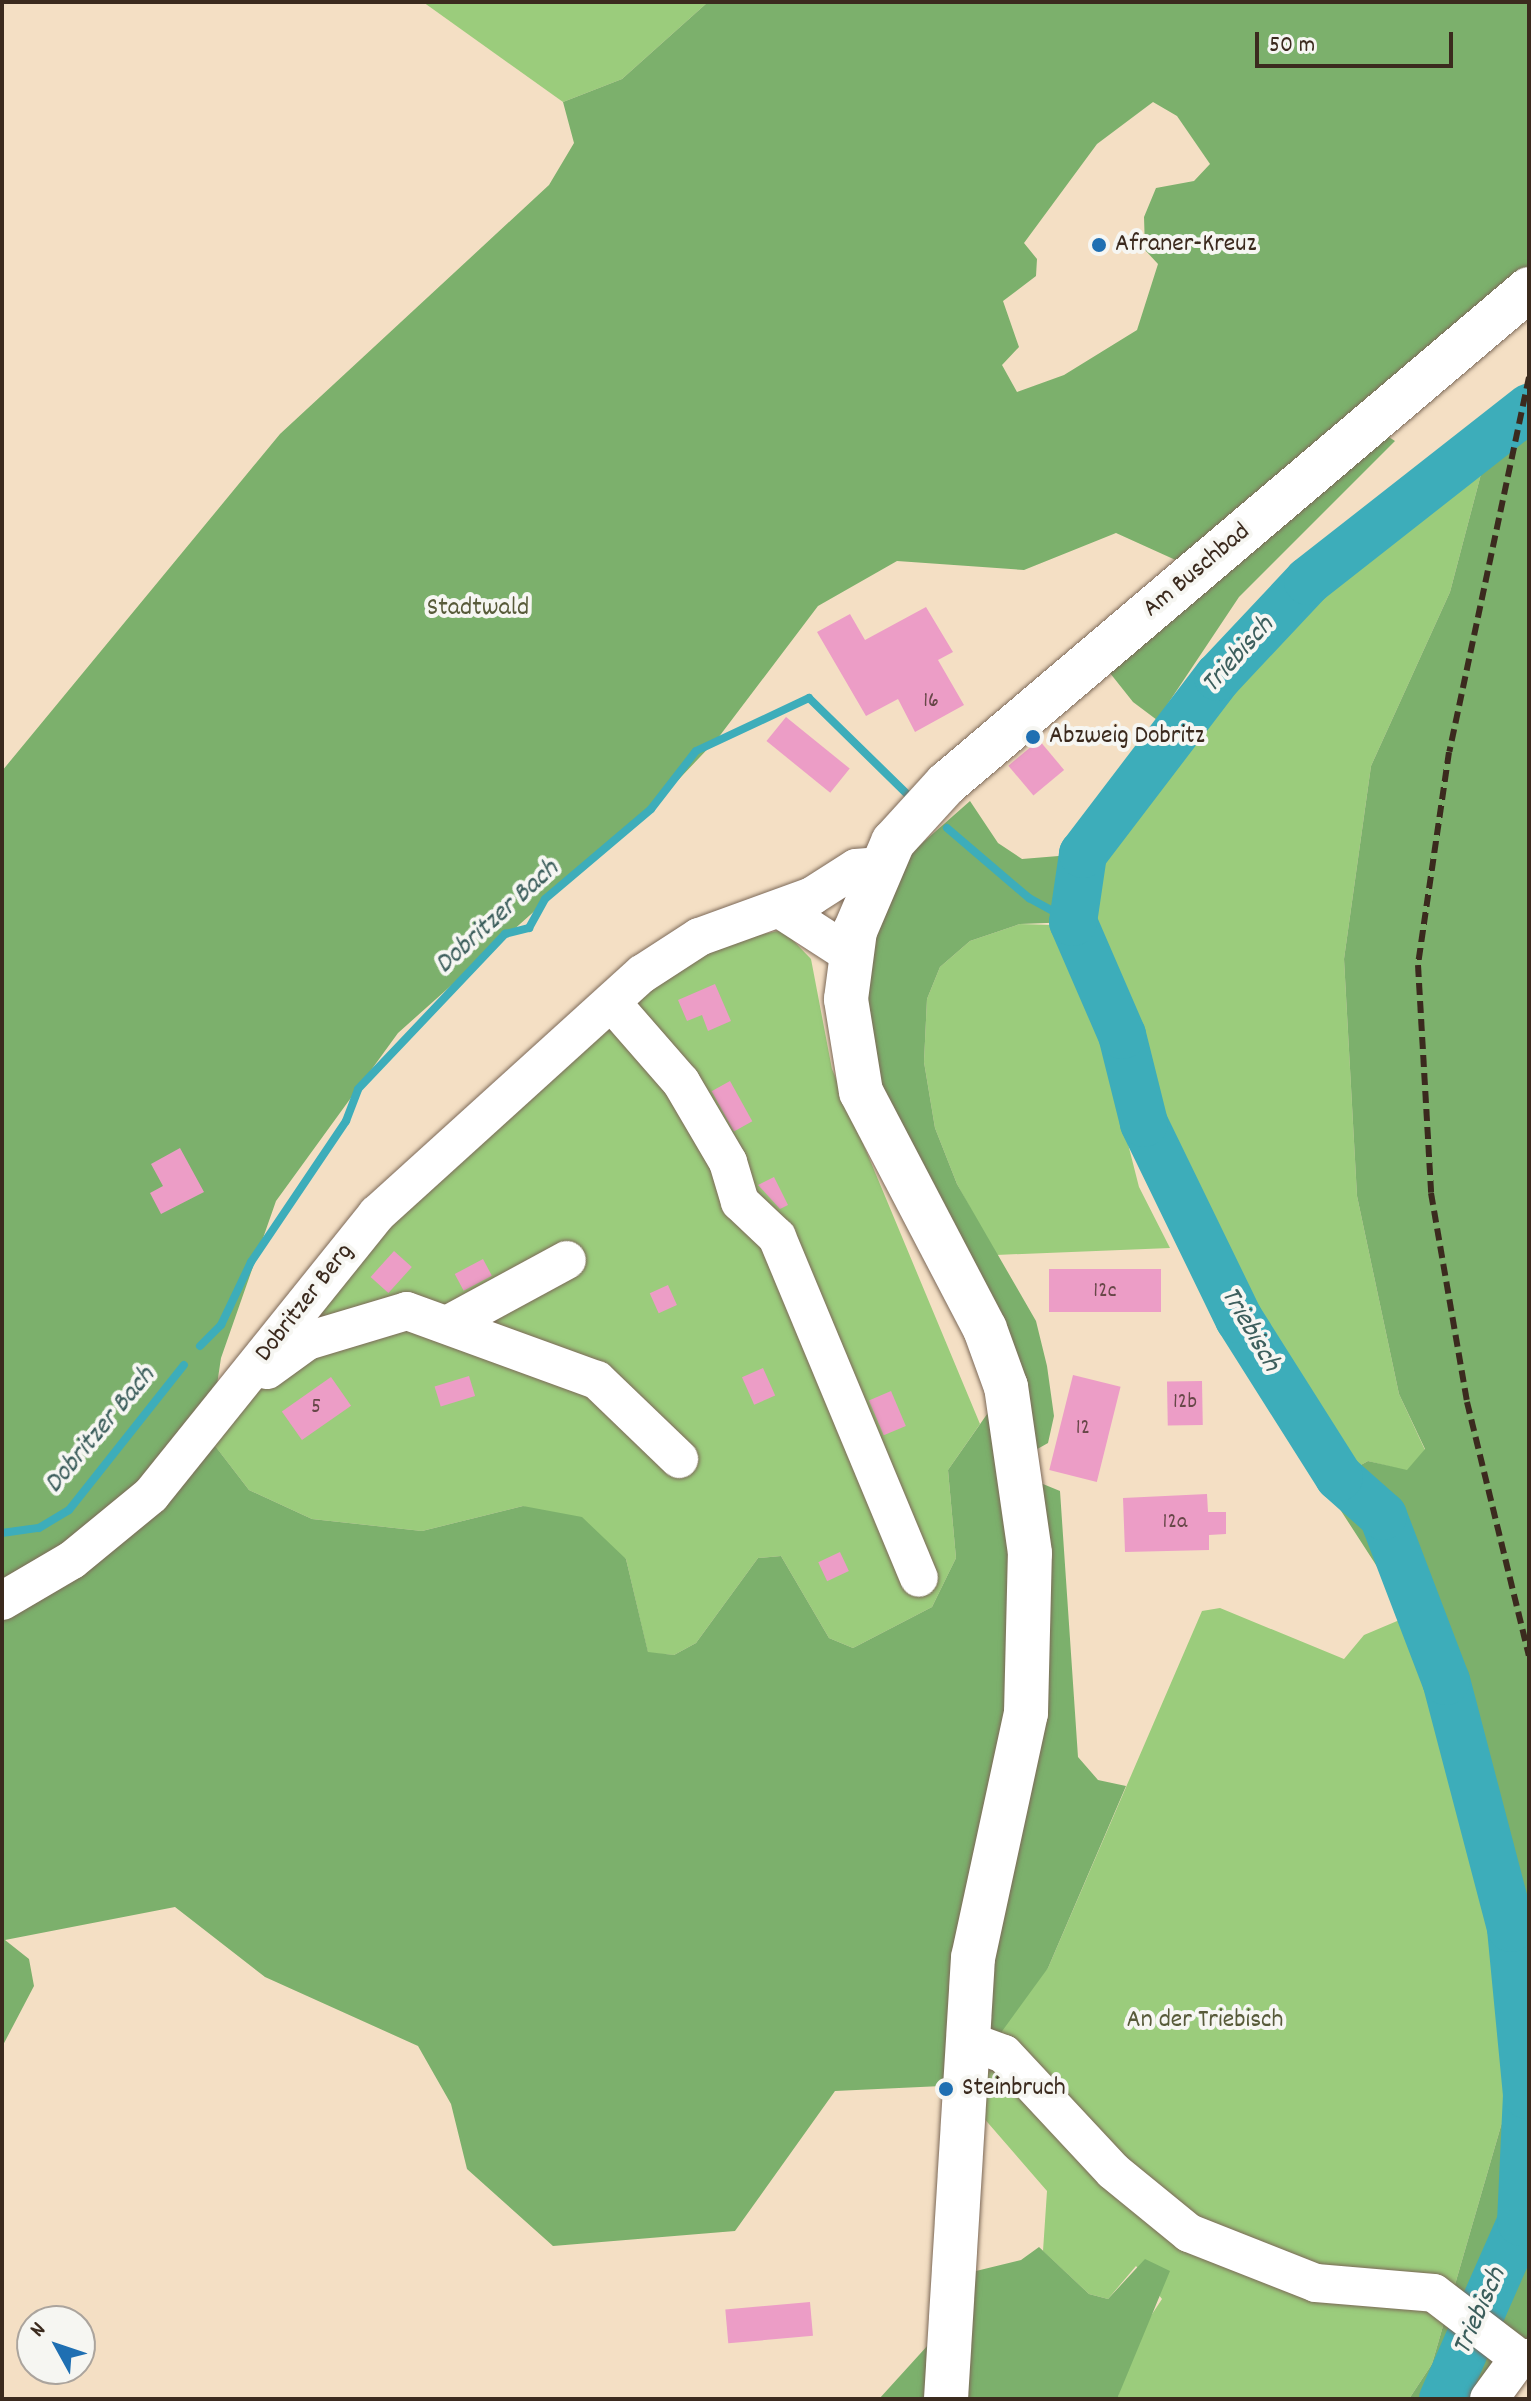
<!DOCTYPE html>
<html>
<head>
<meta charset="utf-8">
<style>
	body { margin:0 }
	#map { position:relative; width:1531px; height:2401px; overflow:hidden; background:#f4dfc4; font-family:Dekko,sans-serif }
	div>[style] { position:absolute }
	.green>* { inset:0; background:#9bcc7c }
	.forest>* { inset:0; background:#7cb06c }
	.stream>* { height:8px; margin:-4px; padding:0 4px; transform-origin:4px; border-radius:4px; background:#3dadba }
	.river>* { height:48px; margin:-24px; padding:0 24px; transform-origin:24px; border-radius:24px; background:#3dadba }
	.building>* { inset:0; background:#ec9dc6; transform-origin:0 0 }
	.roads { filter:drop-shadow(0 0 2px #7c6958) drop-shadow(0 0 2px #7c6958) }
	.minor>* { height:38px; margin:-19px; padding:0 19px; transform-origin:19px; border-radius:19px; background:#fff }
	.major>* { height:44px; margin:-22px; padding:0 22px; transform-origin:22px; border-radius:22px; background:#fff }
	.rail>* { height:6px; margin-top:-3px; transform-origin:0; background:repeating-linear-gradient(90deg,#3b2a1e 0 12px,transparent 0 18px) }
	.dots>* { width:22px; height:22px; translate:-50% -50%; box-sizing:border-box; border:4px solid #f6f6f2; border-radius:50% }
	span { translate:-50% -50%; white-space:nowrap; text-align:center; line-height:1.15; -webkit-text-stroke:8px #f6f6f2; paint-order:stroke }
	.number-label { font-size:22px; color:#674748 }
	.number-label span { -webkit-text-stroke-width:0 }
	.poi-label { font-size:26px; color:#3b2a1e }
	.left { translate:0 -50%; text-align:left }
	.street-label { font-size:26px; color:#3b2a1e }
	.park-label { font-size:26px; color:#585b3a }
	.water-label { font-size:28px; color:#3c5e5c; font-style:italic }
	.frame { position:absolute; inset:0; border:4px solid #3b2a1e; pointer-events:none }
	.north { position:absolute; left:16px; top:2305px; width:80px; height:80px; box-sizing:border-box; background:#f6f6f2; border:2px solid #aba49d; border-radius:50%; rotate:310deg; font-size:22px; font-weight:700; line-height:32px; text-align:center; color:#3b2a1e }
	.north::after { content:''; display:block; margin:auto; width:28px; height:36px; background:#1f6fb2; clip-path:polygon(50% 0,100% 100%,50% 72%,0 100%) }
	.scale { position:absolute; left:1255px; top:32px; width:198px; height:36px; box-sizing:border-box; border:4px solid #3b2a1e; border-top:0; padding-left:10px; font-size:24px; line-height:28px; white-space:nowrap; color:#3b2a1e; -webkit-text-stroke:6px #f6f6f2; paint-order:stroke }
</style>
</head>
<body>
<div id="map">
	<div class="green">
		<i style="clip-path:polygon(423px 2px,708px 2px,622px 79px,563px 102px)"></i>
		<i style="clip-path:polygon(1491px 436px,1450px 592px,1371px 766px,1344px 959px,1357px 1196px,1399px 1394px,1425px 1450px,1407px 1471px,1368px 1461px,1339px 1477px,1239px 1319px,1144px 1123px,1122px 1035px,1081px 949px,1075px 886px,1083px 854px,1107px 816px,1218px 677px,1308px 581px)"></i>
		<i style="clip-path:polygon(1020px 924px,1052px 925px,1075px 974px,1101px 1038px,1139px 1187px,1170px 1248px,996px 1255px,957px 1184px,935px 1128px,924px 1062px,927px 999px,940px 967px,970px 941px)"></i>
		<i style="clip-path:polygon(783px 930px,811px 959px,832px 1069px,980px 1424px,948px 1470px,956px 1558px,932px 1607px,853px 1648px,829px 1638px,781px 1556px,758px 1558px,696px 1643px,674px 1655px,648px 1653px,626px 1559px,523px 1506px,422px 1531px,312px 1519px,249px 1490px,212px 1442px,396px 1213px,663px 980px,725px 942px)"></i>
		<i style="clip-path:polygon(1220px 1608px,1344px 1659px,1364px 1635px,1409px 1616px,1446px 1701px,1514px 1962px,1505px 2112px,1432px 2364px,1409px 2399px,1117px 2399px,1139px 2334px,1162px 2299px,1136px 2266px,1108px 2299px,1089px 2294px,1043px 2251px,1047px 2191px,982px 2116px,966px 2040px,1048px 1968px,1202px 1611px)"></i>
	</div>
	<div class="forest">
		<i style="clip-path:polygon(evenodd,708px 2px,1529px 2px,1529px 267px,1180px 562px,1116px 533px,1024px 570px,897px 561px,818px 606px,718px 738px,662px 797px,398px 1033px,276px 1201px,221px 1358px,209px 1438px,249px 1490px,312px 1519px,422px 1531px,523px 1506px,582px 1517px,626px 1559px,648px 1652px,674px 1655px,696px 1643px,758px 1558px,781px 1556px,829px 1638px,853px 1648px,932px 1607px,956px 1558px,948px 1470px,1006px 1387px,1021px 1475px,1060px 1491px,1078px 1757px,1098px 1780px,1126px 1786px,1048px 1968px,963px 2085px,835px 2091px,735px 2231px,553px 2246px,467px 2169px,451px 2104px,418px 2046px,265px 1977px,175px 1907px,5px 1940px,29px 1959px,34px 1986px,2px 2047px,2px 771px,280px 434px,549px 185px,574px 143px,563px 102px,622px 79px,708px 2px,1153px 102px,1177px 116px,1210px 164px,1194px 181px,1156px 188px,1144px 217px,1145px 250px,1158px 264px,1137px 330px,1064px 375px,1017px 392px,1002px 365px,1019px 347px,1003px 301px,1036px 276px,1037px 259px,1024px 243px,1097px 144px,1153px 102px)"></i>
		<i style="clip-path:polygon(1529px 408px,1529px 2358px,1489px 2399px,1409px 2399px,1432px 2364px,1505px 2112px,1514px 1962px,1446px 1701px,1409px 1616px,1334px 1500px,1339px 1477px,1368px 1461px,1407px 1470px,1425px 1449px,1399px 1394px,1357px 1196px,1344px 959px,1371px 766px,1450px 592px,1491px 436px)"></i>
		<i style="clip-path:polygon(1378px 430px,1395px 441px,1239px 597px,1157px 720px,1133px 702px,1106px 668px)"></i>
		<i style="clip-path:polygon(970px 801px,998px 843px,1022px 859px,1083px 854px,1073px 922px,1020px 924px,970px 941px,940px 967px,927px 999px,924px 1062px,935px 1128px,957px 1184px,1036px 1321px,1047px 1366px,1054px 1416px,1048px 1443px,1025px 1456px,890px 1130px,863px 1043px,866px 946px,894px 868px)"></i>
		<i style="clip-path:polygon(1039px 2247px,1089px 2294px,1108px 2299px,1145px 2259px,1170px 2271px,1117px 2399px,879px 2399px,949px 2322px,976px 2271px,1021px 2260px)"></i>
	</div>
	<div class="stream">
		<i style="left:947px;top:828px;width:108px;rotate:40.5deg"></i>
		<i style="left:1029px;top:898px;width:50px;rotate:28.6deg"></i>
		<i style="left:200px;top:1346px;width:30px;rotate:-45deg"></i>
		<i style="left:221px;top:1325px;width:70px;rotate:-64.5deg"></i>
		<i style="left:251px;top:1262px;width:170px;rotate:-56deg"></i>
		<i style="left:346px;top:1121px;width:34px;rotate:-69deg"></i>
		<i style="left:358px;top:1089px;width:214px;rotate:-46.5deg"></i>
		<i style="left:505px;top:934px;width:25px;rotate:-14deg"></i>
		<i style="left:529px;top:928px;width:33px;rotate:-61deg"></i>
		<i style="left:545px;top:899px;width:139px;rotate:-40.3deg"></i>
		<i style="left:651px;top:809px;width:73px;rotate:-52.2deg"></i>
		<i style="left:696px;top:751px;width:125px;rotate:-25.1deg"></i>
		<i style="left:809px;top:698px;width:137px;rotate:44.4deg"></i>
		<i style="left:2px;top:1533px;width:37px;rotate:-8deg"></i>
		<i style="left:39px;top:1528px;width:35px;rotate:-31deg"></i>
		<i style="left:69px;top:1510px;width:185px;rotate:-51.6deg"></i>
	</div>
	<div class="river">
		<i style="left:1443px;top:2399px;width:193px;rotate:-66.2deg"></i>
		<i style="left:1521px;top:2222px;width:127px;rotate:-87.3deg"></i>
		<i style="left:1527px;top:2095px;width:168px;rotate:-95.5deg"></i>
		<i style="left:1511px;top:1928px;width:255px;rotate:-104.7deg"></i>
		<i style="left:1446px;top:1681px;width:177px;rotate:-110.9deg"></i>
		<i style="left:1383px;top:1516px;width:59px;rotate:-138.4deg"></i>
		<i style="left:1339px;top:1477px;width:187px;rotate:-122.3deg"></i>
		<i style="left:1239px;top:1319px;width:218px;rotate:-115.9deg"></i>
		<i style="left:1144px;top:1123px;width:91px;rotate:-104deg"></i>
		<i style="left:1122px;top:1035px;width:123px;rotate:-113.4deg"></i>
		<i style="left:1073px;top:922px;width:69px;rotate:-81.6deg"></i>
		<i style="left:1083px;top:854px;width:223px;rotate:-52.7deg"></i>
		<i style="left:1218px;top:677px;width:132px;rotate:-46.8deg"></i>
		<i style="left:1308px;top:581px;width:281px;rotate:-38.1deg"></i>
	</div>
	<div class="building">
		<i style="clip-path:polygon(926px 607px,953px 652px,938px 660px,964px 705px,915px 732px,898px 699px,866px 716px,817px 632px,850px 614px,865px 640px)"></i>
		<i style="left:786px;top:717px;width:82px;height:31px;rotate:39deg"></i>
		<i style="left:1039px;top:740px;width:39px;height:40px;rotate:50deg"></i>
		<i style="clip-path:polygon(715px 984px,731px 1021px,708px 1031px,702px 1015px,687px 1021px,678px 1000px)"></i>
		<i style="left:730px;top:1081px;width:46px;height:21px;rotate:61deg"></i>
		<i style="clip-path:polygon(180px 1148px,204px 1192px,161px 1214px,150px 1193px,163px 1186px,151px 1164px)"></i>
		<i style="clip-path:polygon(774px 1177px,788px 1205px,780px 1209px,758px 1185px)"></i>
		<i style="left:394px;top:1251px;width:24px;height:35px;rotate:42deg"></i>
		<i style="left:483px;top:1259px;width:19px;height:32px;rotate:62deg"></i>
		<i style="left:1161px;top:1269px;width:43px;height:112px;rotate:90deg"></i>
		<i style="left:668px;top:1285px;width:22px;height:20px;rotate:66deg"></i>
		<i style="left:763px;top:1368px;width:30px;height:23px;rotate:66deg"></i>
		<i style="left:1073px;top:1375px;width:49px;height:98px;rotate:14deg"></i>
		<i style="left:469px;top:1376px;width:21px;height:36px;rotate:73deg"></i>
		<i style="left:331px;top:1377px;width:35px;height:60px;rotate:55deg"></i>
		<i style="left:1202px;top:1381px;width:44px;height:35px;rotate:89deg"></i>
		<i style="left:891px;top:1391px;width:38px;height:24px;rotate:67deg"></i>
		<i style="clip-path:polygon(1207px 1494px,1208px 1512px,1226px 1512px,1226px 1534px,1209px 1535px,1209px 1550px,1125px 1552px,1123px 1498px)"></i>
		<i style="left:840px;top:1552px;width:21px;height:24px;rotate:65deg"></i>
		<i style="left:810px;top:2302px;width:34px;height:85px;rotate:85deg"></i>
	</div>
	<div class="roads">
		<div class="minor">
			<i style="left:780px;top:909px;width:85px;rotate:32.9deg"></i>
			<i style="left:612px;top:1003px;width:105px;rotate:48.9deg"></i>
			<i style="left:681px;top:1082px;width:93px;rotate:59.6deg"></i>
			<i style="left:728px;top:1162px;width:42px;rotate:73.3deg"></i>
			<i style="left:740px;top:1202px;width:51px;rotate:43.4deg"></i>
			<i style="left:777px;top:1237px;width:369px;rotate:67.4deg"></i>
			<i style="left:449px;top:1324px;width:134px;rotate:-28.5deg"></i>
			<i style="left:267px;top:1370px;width:49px;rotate:-35.9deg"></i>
			<i style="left:307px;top:1341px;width:104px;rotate:-16.7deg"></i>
			<i style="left:407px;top:1311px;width:202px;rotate:20deg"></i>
			<i style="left:597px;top:1380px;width:114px;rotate:43.9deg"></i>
			<i style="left:2px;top:1601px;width:81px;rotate:-30.4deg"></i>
			<i style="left:72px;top:1560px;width:102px;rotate:-39.4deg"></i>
			<i style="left:151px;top:1495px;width:361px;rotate:-51.2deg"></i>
			<i style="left:377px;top:1214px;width:358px;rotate:-42.2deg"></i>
			<i style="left:642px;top:974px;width:68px;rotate:-33deg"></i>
			<i style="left:699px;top:937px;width:120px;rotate:-19.9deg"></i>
			<i style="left:812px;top:896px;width:52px;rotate:-32.5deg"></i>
			<i style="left:856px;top:868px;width:22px;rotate:-5deg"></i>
			<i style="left:966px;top:2040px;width:40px;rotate:20.2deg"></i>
			<i style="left:1004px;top:2054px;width:160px;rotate:47deg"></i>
			<i style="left:1113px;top:2171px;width:98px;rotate:39.2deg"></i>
			<i style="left:1189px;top:2233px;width:136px;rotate:21.5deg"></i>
			<i style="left:1316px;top:2283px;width:118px;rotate:4.8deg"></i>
			<i style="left:1434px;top:2293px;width:107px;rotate:37.4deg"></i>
			<i style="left:1519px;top:2358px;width:10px"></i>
			<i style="left:1489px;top:2399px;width:51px;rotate:-53.8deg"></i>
		</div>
		<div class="major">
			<i style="left:946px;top:2399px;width:442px;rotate:-86.5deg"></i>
			<i style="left:973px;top:1958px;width:251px;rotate:-77.8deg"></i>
			<i style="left:1026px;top:1713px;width:160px;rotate:-88.6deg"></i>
			<i style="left:1030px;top:1553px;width:168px;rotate:-98.2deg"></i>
			<i style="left:1006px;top:1387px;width:62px;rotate:-109.9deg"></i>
			<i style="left:985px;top:1329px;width:267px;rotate:-117.6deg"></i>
			<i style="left:861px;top:1092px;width:94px;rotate:-99.2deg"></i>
			<i style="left:846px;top:999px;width:69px;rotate:-82.5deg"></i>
			<i style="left:855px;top:931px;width:97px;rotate:-66.9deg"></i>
			<i style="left:893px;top:842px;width:79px;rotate:-47.6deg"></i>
			<i style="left:946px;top:784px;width:765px;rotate:-40.33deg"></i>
		</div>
	</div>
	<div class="rail">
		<i style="left:1529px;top:377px;width:383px;rotate:102deg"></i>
		<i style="left:1449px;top:752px;width:215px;rotate:98.3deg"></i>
		<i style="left:1418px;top:965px;width:228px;rotate:86.7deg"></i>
		<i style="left:1431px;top:1193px;width:212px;rotate:80.2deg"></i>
		<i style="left:1467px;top:1402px;width:261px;rotate:76.3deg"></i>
	</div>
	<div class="dots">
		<i style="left:1099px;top:245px;background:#1f6fb2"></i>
		<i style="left:1033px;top:737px;background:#1f6fb2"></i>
		<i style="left:946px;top:2089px;background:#1f6fb2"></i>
	</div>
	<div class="number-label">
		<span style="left:931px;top:702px">16</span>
		<span style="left:1105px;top:1292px">12c</span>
		<span style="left:1185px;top:1403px">12b</span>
		<span style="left:316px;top:1408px">5</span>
		<span style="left:1083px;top:1429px">12</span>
		<span style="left:1175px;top:1523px">12a</span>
	</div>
	<div class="poi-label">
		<span class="left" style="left:1115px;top:245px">Afraner-Kreuz</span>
		<span class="left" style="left:1049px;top:737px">Abzweig Dobritz</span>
		<span class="left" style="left:962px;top:2089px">Steinbruch</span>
	</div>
	<div class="street-label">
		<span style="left:1197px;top:571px;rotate:-40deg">Am Buschbad</span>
		<span style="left:305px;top:1303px;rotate:-52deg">Dobritzer Berg</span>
	</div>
	<div class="park-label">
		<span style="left:478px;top:609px">Stadtwald</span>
		<span style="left:1205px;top:2021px">An der Triebisch</span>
	</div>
	<div class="water-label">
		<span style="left:1239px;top:656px;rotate:-48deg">Triebisch</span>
		<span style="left:498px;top:918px;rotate:-42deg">Dobritzer Bach</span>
		<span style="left:1249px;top:1330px;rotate:60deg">Triebisch</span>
		<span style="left:101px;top:1431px;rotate:-50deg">Dobritzer Bach</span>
		<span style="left:1481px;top:2312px;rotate:-66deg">Triebisch</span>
	</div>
	<div class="frame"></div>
	<div class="north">N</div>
	<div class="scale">50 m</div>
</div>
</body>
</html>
